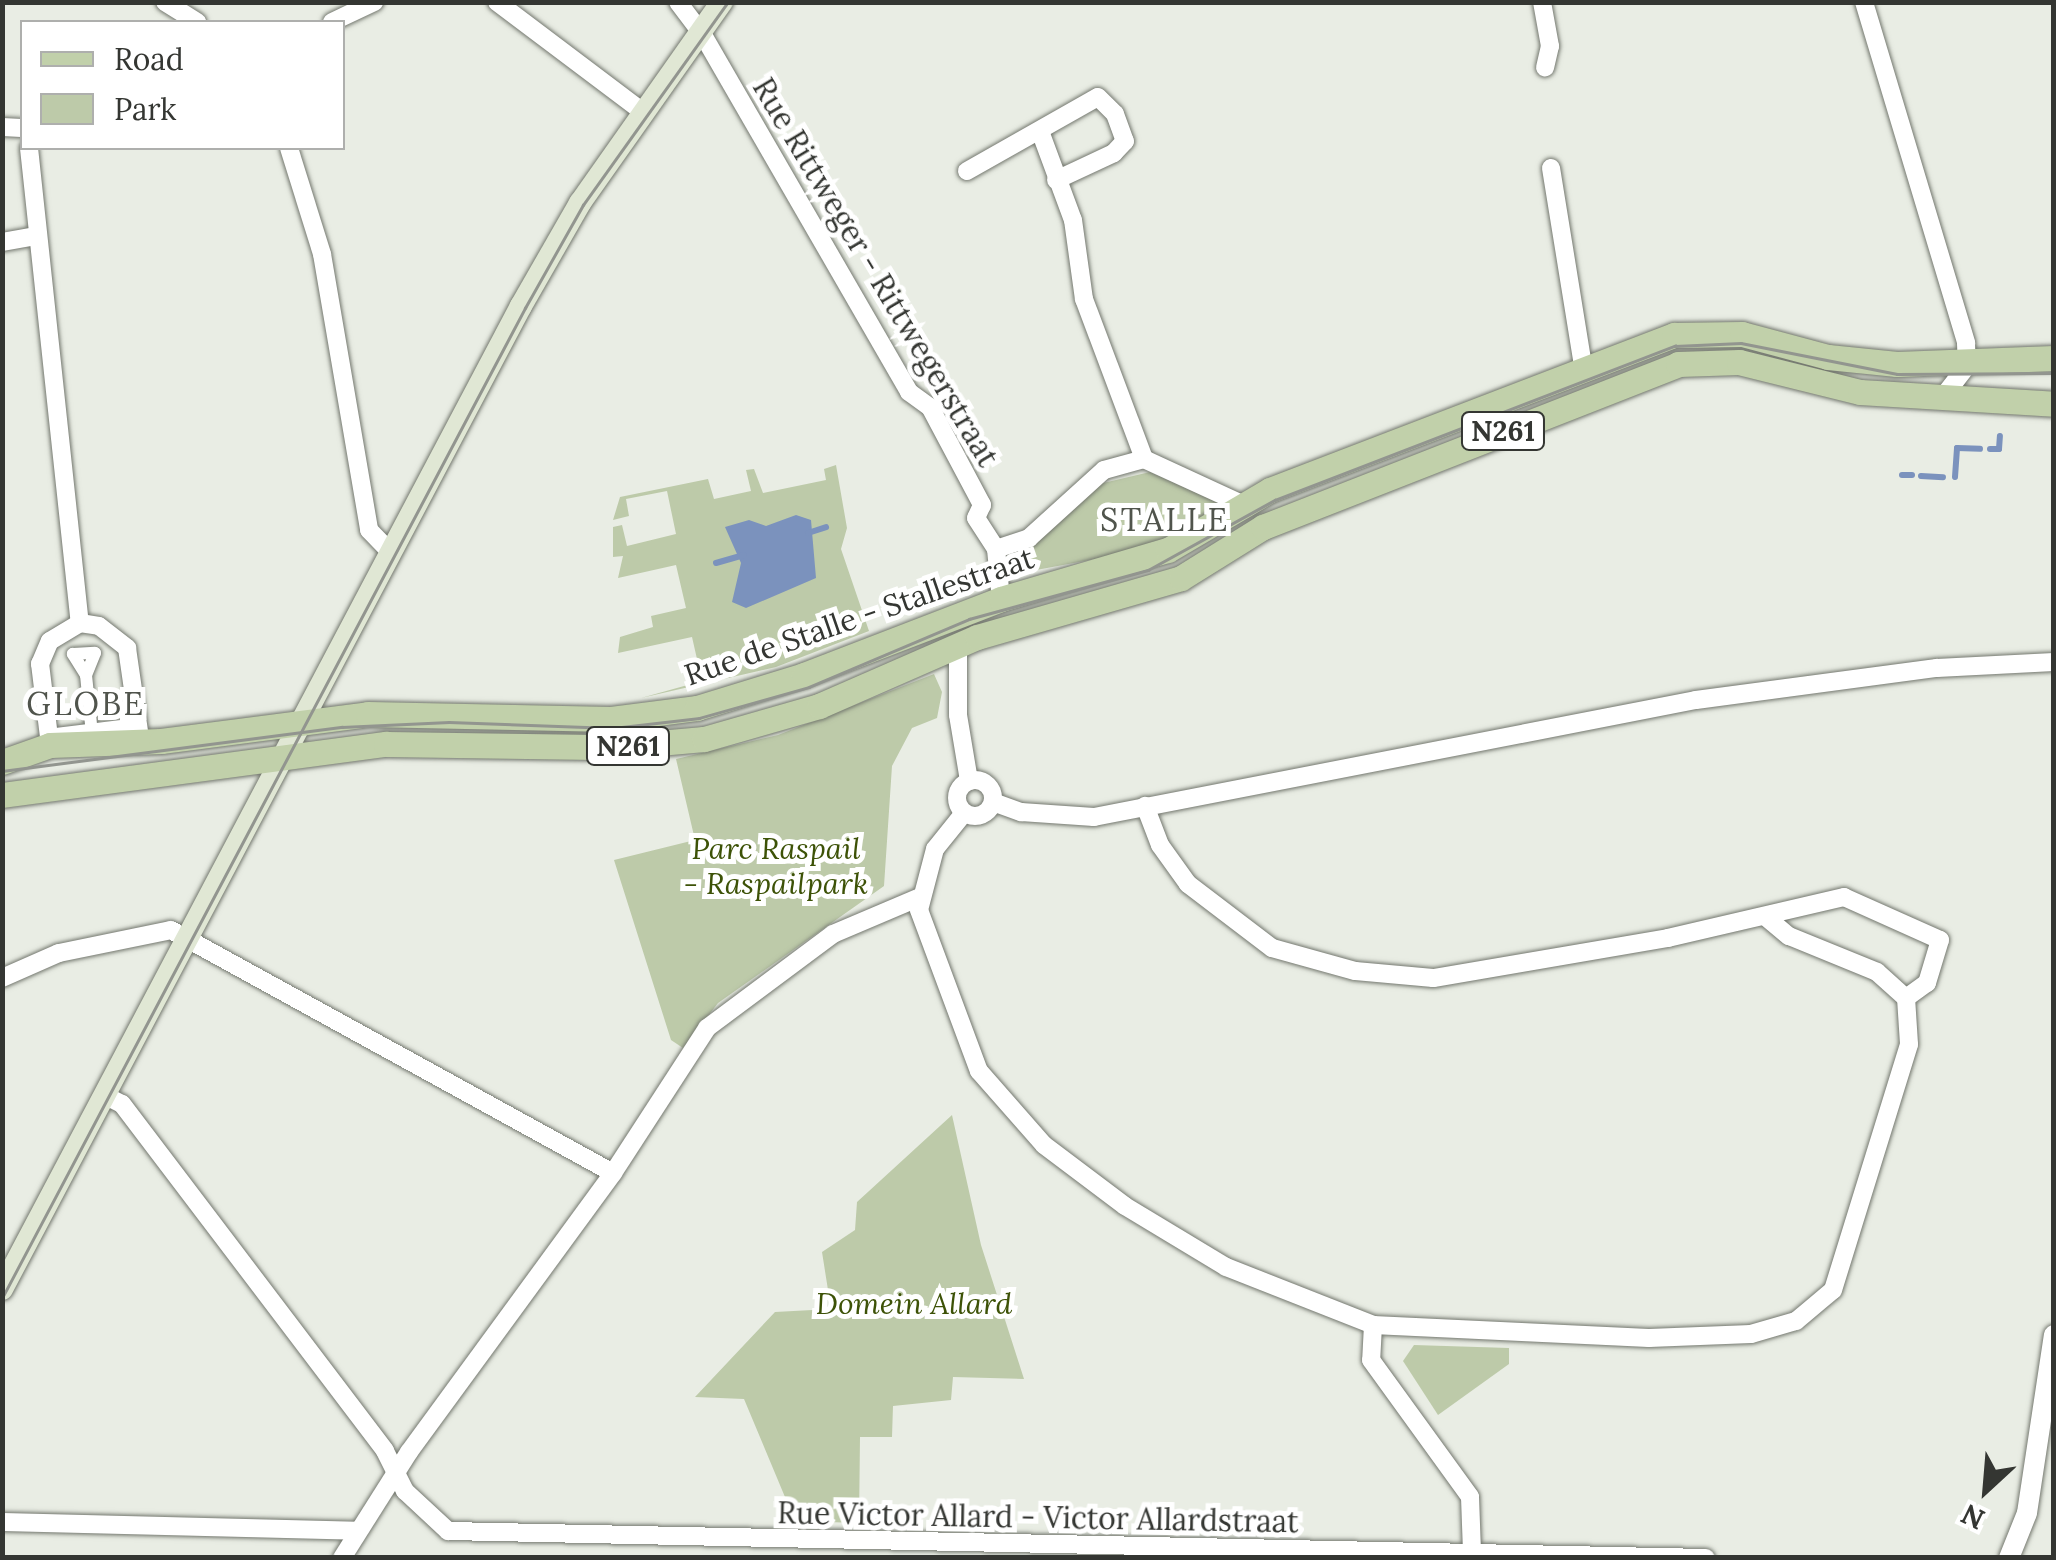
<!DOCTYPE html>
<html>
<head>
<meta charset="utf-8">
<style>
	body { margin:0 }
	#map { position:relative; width:2056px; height:1560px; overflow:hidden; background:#e9ede4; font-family:Lora,serif }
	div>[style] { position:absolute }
	.green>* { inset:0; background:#bdcaa9 }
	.water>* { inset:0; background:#7b92bd }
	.stream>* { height:6px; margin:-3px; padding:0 3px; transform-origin:3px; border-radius:3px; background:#7b92bd }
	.roads { filter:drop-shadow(0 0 2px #73776e) drop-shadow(0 0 2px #73776e) }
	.pedestrian>* { height:12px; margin:-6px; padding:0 6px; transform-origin:6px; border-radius:6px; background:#fff }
	.minor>* { height:18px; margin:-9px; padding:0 9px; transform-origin:9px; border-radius:9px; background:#fff }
	.minor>.ring { margin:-9px; padding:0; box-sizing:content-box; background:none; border:18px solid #fff; border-radius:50% }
	.tertiary>* { height:20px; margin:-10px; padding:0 10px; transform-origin:10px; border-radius:10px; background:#fff }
	.secondary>* { height:22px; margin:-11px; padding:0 11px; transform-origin:11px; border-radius:11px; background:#e0e7d4 }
	.primary>* { height:25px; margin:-12.5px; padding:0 12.5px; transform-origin:12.5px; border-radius:12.5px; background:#c1d0aa }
	.tram>* { height:2.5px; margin:-1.25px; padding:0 1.25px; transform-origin:1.25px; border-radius:1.25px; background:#92958f }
	span { translate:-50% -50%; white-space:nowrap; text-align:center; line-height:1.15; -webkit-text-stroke:10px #fff; paint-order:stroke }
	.shield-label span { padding:2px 8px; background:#fff; border:2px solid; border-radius:8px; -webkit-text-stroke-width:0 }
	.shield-label { font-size:28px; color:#343632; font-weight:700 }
	.street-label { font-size:30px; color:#343632 }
	.park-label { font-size:30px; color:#3d5207; font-style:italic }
	.neighbourhood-label { font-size:32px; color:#50544c; letter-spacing:2.5px }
	.frame { position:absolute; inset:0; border:5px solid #343632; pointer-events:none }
	.legend { position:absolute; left:20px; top:20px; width:325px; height:130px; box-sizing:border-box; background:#fff; border:2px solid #aeafad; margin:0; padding:12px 18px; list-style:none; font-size:30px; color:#343632 }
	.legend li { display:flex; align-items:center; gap:20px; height:50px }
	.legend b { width:50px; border:2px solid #aeafad }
	.north { position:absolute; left:1936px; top:1440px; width:100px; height:100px; -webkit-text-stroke:8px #fff; paint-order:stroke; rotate:206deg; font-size:28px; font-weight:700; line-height:40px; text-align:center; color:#343632 }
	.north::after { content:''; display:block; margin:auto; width:35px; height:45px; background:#343632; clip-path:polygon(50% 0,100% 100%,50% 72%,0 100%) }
</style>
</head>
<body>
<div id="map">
	<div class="green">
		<i style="clip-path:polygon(836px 465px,847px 528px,841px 549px,869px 631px,776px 667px,641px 698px,702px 681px,692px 637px,618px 653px,620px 637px,653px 627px,651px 616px,686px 608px,676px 565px,618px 578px,623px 556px,613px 557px,613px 527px,622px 525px,627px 546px,676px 534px,667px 491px,626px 499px,629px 516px,613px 520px,620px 497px,708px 479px,714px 499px,751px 491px,746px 470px,754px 469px,763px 493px,826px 480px,824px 469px)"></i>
		<i style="clip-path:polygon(1150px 472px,1226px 506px,1165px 546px,1009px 575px,1008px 554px,1099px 484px)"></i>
		<i style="clip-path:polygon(934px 674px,942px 692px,937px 718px,912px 728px,892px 766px,884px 886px,718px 1003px,683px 1048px,671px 1040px,614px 860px,695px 840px,676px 759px,778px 735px)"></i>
		<i style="clip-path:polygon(952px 1115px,981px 1245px,1024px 1379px,953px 1377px,951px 1400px,893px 1406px,892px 1437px,860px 1437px,859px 1523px,795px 1521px,744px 1399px,695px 1397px,775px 1312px,831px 1309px,822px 1252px,855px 1230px,857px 1202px)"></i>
		<i style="clip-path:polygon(1414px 1345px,1509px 1348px,1509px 1364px,1438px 1415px,1403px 1361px)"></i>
	</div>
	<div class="water">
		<i style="clip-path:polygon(796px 515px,811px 520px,816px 578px,746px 608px,732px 602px,741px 563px,725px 527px,749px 520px,766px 526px)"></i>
	</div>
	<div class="stream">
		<i style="left:1990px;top:449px;width:9px"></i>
		<i style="left:1999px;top:449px;width:13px;rotate:-86deg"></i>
		<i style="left:1902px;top:475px;width:10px"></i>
		<i style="left:1921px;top:476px;width:22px;rotate:3deg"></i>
		<i style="left:1955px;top:477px;width:29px;rotate:-86deg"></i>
		<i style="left:1957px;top:448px;width:23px;rotate:2deg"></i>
		<i style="left:808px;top:533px;width:19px;rotate:-18deg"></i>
		<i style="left:716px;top:563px;width:29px;rotate:-16deg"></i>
	</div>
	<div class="roads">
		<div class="pedestrian">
			<i style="left:86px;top:675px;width:25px;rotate:-122deg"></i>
			<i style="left:73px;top:654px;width:22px;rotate:-3deg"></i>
			<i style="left:95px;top:653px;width:24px;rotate:112deg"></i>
			<i style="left:86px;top:675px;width:59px;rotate:84.2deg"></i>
			<i style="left:56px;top:734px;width:74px;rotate:-7deg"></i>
		</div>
		<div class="minor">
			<i style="left:165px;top:2px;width:38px;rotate:32deg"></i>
			<i style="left:497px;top:2px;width:183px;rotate:37deg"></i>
			<i style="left:678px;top:2px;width:41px;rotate:52.9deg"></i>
			<i style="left:703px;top:35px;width:412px;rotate:60deg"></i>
			<i style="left:909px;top:392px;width:26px;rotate:36deg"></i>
			<i style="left:930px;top:407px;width:111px;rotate:62deg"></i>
			<i style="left:982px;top:505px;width:14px;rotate:115deg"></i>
			<i style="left:976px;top:518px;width:37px;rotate:57deg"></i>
			<i style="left:996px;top:549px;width:50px;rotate:84.3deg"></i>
			<i style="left:1542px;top:2px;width:45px;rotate:79.7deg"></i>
			<i style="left:1550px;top:46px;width:22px;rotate:103deg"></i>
			<i style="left:1864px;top:2px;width:356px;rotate:73.3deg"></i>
			<i style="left:1966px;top:343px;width:23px;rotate:88deg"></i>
			<i style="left:1967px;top:366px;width:36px;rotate:128deg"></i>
			<i style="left:332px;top:22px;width:47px;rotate:-25.5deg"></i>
			<i style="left:2px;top:127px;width:20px;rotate:3deg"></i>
			<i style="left:1040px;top:131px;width:95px;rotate:69.7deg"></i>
			<i style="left:1073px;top:220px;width:80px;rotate:82.1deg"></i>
			<i style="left:1084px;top:299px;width:171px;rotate:69.4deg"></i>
			<i style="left:29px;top:148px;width:478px;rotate:83.9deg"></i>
			<i style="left:289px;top:148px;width:111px;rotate:72.7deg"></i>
			<i style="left:322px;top:254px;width:280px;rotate:80.3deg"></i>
			<i style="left:369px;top:530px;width:29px;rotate:46deg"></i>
			<i style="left:1551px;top:168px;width:201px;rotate:80.8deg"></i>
			<i style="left:967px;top:171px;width:150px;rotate:-29.5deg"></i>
			<i style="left:1098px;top:97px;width:24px;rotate:45deg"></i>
			<i style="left:1115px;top:114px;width:29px;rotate:70deg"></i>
			<i style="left:1125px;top:141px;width:16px;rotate:133deg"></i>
			<i style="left:1114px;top:153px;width:64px;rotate:155deg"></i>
			<i style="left:2px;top:242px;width:36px;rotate:-10deg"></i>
			<i style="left:996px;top:549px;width:35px;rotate:-18deg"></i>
			<i style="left:1029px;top:538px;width:101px;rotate:-42.2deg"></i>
			<i style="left:1104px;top:470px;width:41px;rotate:-15.4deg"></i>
			<i style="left:1144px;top:459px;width:108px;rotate:24.7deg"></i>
			<i style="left:958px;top:645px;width:70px;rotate:90deg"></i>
			<i style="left:958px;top:715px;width:67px;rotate:80.5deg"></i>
			<i style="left:50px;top:745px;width:82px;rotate:-97deg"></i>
			<i style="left:40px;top:664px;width:25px;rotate:-67deg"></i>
			<i style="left:50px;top:641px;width:35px;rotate:-31deg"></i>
			<i style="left:80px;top:623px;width:19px;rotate:9deg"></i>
			<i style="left:99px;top:626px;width:36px;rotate:38deg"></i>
			<i style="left:127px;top:648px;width:91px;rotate:81.8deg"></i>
			<i class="ring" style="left:957px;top:780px;width:18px;height:18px"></i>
			<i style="left:993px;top:802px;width:30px;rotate:20deg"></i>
			<i style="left:1021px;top:812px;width:73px;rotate:3.9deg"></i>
			<i style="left:1094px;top:817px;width:613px;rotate:-11deg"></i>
			<i style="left:1696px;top:700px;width:243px;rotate:-7.6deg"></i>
			<i style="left:1937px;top:668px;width:117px;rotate:-2.9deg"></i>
			<i style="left:964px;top:813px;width:46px;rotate:128.9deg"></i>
			<i style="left:935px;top:849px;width:63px;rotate:104.7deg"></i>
			<i style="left:919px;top:910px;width:172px;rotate:69.6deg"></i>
			<i style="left:979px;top:1071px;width:98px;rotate:48.7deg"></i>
			<i style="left:1044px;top:1145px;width:101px;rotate:37deg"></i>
			<i style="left:1125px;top:1206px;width:118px;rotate:31.1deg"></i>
			<i style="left:1226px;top:1267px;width:158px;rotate:21.5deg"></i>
			<i style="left:1373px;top:1325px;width:276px;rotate:2.7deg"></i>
			<i style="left:1649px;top:1338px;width:102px;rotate:-2.2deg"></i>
			<i style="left:1751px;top:1334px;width:47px;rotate:-16.1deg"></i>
			<i style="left:1796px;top:1321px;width:48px;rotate:-40deg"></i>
			<i style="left:1833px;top:1290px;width:257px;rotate:-72.8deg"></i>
			<i style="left:1909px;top:1044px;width:46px;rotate:-93.7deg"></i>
			<i style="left:1906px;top:998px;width:26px;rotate:-36deg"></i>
			<i style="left:1927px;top:983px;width:45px;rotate:-73.2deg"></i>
			<i style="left:1940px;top:940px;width:105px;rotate:-155.9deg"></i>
			<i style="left:1844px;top:897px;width:181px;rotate:166.9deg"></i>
			<i style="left:1668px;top:938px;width:238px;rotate:170.3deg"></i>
			<i style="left:1433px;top:978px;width:78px;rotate:-174.9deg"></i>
			<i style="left:1355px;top:971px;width:86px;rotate:-164.5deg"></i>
			<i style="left:1272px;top:948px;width:106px;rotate:-142.7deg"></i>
			<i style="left:1188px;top:884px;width:48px;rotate:-125.7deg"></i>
			<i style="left:1160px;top:845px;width:42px;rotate:-111deg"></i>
			<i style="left:1766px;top:917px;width:30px;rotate:40deg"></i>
			<i style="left:1789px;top:936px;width:95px;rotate:22.2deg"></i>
			<i style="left:1877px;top:972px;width:39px;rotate:42deg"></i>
			<i style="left:2px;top:978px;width:62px;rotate:-23.7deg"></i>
			<i style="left:59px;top:953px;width:114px;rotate:-11.6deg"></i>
			<i style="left:171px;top:930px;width:504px;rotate:28.8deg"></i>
			<i style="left:104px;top:1095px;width:20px;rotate:27deg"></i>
			<i style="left:122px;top:1104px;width:435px;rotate:52.8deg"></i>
			<i style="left:385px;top:1451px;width:45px;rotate:63.4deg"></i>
			<i style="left:405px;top:1491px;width:59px;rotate:42.9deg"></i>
			<i style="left:448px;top:1531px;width:1258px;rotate:1.23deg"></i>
			<i style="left:1373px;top:1325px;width:35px;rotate:93deg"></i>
			<i style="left:1371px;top:1360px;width:169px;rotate:54.1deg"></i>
			<i style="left:1470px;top:1497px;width:54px;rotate:87.9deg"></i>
			<i style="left:2px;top:1522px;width:356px;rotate:1.4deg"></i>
			<i style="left:342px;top:1558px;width:125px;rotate:-57.7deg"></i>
			<i style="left:409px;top:1452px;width:346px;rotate:-53.8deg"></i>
			<i style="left:613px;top:1173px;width:173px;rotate:-57deg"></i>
			<i style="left:707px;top:1028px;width:157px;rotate:-36.7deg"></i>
			<i style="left:833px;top:934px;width:92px;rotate:-23deg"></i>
		</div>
		<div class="tertiary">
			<i style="left:2009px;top:1558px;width:48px;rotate:-68.2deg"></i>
			<i style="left:2027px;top:1513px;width:180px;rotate:-81.4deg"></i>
		</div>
		<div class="secondary">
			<i style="left:2px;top:1289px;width:1112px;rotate:-62.17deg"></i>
			<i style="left:521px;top:306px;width:119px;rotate:-60.2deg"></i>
			<i style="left:580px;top:203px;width:246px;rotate:-54.8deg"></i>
		</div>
		<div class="primary">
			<i style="left:2px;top:762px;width:51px;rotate:-19.5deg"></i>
			<i style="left:50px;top:745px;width:111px;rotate:-2.1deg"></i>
			<i style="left:161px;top:741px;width:209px;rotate:-7.4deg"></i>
			<i style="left:368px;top:714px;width:243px;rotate:1.2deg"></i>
			<i style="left:611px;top:719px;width:87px;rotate:-7.3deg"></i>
			<i style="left:697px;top:708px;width:112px;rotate:-17.1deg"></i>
			<i style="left:804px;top:675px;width:211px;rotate:-21.1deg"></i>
			<i style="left:1001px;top:599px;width:174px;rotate:-16.4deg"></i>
			<i style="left:1168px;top:550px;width:118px;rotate:-30.5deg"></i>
			<i style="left:1270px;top:490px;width:433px;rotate:-21deg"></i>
			<i style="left:1674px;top:335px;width:68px;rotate:-0.8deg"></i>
			<i style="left:1742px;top:334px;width:89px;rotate:15deg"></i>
			<i style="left:1828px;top:357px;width:69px;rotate:5.8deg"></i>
			<i style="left:1897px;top:364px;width:157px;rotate:-2.2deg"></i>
			<i style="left:2px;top:795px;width:387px;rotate:-7.6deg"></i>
			<i style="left:386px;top:744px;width:228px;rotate:0.8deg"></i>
			<i style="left:614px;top:747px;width:90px;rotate:-5.1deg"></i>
			<i style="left:704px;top:739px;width:120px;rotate:-16deg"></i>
			<i style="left:819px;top:706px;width:172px;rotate:-23.6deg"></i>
			<i style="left:977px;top:637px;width:212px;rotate:-16.1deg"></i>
			<i style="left:1181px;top:578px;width:97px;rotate:-31.9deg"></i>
			<i style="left:1263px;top:527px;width:446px;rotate:-21.4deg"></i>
			<i style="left:1678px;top:364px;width:61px;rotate:-1.9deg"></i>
			<i style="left:1739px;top:362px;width:125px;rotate:13.9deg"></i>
			<i style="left:1860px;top:392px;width:194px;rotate:3.5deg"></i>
		</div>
	</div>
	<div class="tram">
		<i style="left:2px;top:771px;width:343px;rotate:-7.4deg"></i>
		<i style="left:342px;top:727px;width:107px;rotate:-2.7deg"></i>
		<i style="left:449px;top:722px;width:164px;rotate:2.1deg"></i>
		<i style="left:613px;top:728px;width:87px;rotate:-6.6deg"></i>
		<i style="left:699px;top:718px;width:114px;rotate:-15.7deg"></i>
		<i style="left:809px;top:687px;width:174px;rotate:-23deg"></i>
		<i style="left:969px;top:619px;width:186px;rotate:-15.3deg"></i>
		<i style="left:1148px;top:570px;width:145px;rotate:-28.9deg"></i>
		<i style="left:1275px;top:500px;width:429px;rotate:-21.1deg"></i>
		<i style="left:1675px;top:346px;width:66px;rotate:-2.6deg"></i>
		<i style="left:1741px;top:343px;width:159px;rotate:11.2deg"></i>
		<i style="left:1897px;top:374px;width:157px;rotate:-0.4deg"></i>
		<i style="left:2px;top:1298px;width:1120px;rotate:-62.15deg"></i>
		<i style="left:525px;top:308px;width:118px;rotate:-60.6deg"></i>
		<i style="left:583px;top:205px;width:249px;rotate:-54.5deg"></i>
	</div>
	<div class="shield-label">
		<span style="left:1503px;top:431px">N261</span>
		<span style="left:628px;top:746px">N261</span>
	</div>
	<div class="street-label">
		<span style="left:876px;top:272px;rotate:59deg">Rue Rittweger - Rittwegerstraat</span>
		<span style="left:859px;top:616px;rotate:-19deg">Rue de Stalle - Stallestraat</span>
		<span style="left:1038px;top:1517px;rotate:1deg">Rue Victor Allard - Victor Allardstraat</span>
	</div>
	<div class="park-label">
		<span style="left:776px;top:865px">Parc Raspail<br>- Raspailpark</span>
		<span style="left:914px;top:1303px">Domein Allard</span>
	</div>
	<div class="neighbourhood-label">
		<span style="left:1165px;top:520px">STALLE</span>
		<span style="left:86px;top:704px">GLOBE</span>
	</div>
	<div class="frame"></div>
	<ul class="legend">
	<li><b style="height:12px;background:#c1d0aa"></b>Road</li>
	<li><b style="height:28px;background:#bdcaa9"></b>Park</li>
	</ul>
	<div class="north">N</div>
</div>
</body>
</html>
